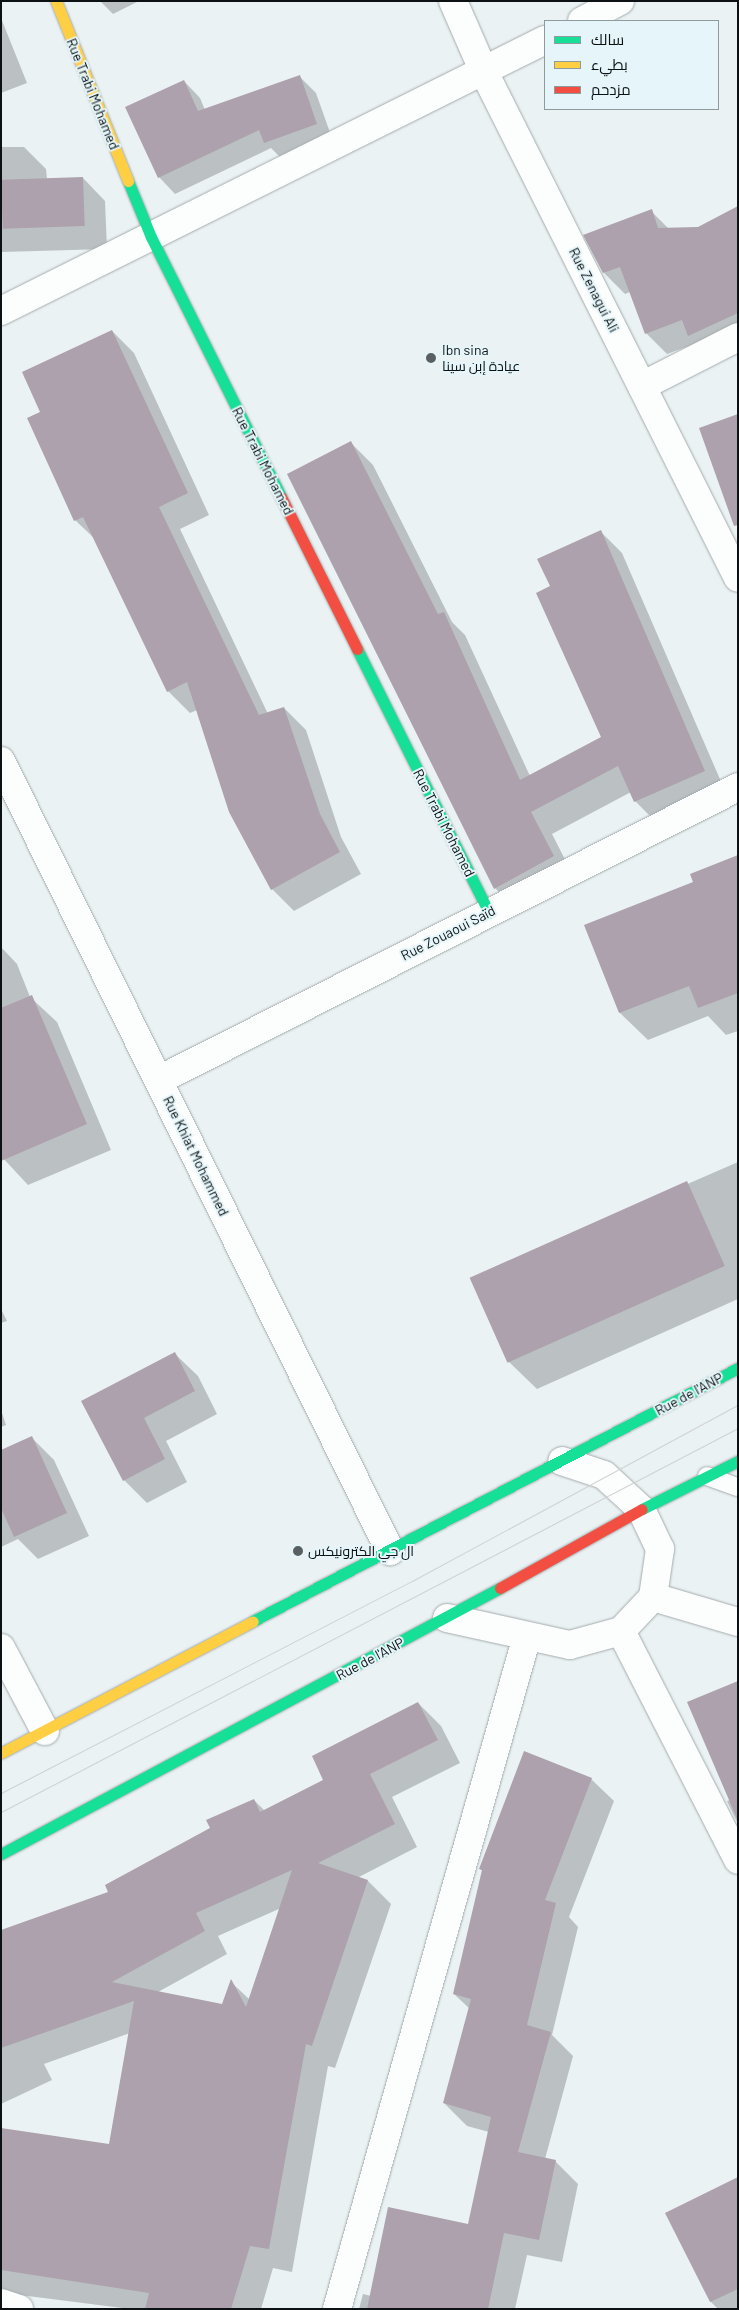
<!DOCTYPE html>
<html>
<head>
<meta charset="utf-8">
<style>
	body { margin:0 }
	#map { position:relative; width:739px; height:2310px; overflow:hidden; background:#eaf2f4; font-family:Barlow,Cairo,sans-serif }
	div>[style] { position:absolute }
	.shadow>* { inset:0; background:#0003 }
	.building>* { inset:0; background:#aca1ac; transform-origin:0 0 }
	.roads { filter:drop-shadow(0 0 1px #a5abac) drop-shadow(0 0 1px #a5abac) }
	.lane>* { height:18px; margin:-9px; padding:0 9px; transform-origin:9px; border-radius:9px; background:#fcfdfd }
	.street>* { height:28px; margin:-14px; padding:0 14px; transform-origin:14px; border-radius:14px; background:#fcfdfd }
	.fast>* { height:11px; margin:-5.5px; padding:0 5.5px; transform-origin:5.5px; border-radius:5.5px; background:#16e098 }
	.slow>* { height:11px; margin:-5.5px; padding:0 5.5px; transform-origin:5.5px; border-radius:5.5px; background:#ffcf43 }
	.jam>* { height:11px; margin:-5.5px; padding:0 5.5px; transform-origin:5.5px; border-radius:5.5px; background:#f24e42 }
	.tram>* { height:1px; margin:-0.5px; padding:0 0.5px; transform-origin:0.5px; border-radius:0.5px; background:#d0d2d3 }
	.dots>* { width:14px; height:14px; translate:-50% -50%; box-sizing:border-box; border:2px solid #e5f5f9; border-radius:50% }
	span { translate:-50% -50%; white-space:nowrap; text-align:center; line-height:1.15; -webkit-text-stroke:4px #e5f5f9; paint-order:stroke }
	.street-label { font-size:14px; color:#0c1213 }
	.poi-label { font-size:14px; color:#0c1213 }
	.left { translate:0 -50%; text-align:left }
	.frame { position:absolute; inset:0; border:2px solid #0c1213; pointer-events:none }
	.legend { position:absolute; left:544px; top:20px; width:175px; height:90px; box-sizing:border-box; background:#e5f5f9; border:1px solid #8e9a9d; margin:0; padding:6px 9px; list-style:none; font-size:15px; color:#0c1213 }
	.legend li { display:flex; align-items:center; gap:10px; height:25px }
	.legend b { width:25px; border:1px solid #8e9a9d }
</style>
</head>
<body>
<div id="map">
	<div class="shadow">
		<i style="clip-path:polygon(100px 1px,139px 1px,113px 14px)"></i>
		<i style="clip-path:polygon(1px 18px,27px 83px,1px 93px)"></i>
		<i style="clip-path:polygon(299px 76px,316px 93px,333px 141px,282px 159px,271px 148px,175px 194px,159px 177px,184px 81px,200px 98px,205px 110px)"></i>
		<i style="clip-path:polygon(1px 147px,24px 147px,46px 169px,47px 179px,83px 178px,105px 201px,107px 249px,1px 252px)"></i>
		<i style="clip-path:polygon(738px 208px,738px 343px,697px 343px,667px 354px,646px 333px,630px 292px,625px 294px,604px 273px,651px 211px,669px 229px,698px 228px)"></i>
		<i style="clip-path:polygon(112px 331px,134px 353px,209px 515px,180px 529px,268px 714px,284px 708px,306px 730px,341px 837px,361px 874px,294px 911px,272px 889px,197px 710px,190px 713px,168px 691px,96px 540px,75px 520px,42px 413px)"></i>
		<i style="clip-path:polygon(351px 443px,373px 465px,452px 622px,465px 635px,530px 776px,603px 737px,552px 587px,600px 531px,622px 553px,726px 793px,657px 823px,635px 801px,631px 792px,552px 834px,575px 879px,517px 910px,495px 888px)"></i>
		<i style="clip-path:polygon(738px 856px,738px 1031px,726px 1035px,708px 1016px,648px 1040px,620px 1013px,586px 926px,694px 883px)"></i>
		<i style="clip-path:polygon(1px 947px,17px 964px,30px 997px,57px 1022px,111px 1150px,28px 1185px,1px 1156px)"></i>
		<i style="clip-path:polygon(738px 1162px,738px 1299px,537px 1389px,509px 1362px,472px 1278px)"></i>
		<i style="clip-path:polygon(1px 1309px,7px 1321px,1px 1323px)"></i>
		<i style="clip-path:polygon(175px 1354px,198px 1376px,217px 1414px,166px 1441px,187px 1482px,147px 1503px,124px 1480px,88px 1411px)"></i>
		<i style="clip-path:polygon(1px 1410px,6px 1425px,1px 1427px)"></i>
		<i style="clip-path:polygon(31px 1437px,54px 1460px,89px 1536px,38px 1559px,18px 1539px,1px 1547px,1px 1452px)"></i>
		<i style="clip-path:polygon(738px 1682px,738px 1824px,727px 1801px,730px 1800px)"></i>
		<i style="clip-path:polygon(evenodd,418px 1703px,441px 1726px,460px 1763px,392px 1797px,417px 1847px,357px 1878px,368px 1881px,391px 1904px,335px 2068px,328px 2066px,292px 2272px,273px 2268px,261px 2309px,130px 2309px,4px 2293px,1px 2290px,1px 2140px,110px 2146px,130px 2033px,44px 2064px,52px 2080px,1px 2104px,1px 1948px,110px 1892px,254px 1800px,265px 1811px,325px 1780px,418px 1703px,281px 1908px,250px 2000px,231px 1982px,223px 2005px,158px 1992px,227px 1954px,218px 1936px,281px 1908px)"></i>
		<i style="clip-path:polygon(591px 1779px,614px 1801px,569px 1917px,578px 1927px,552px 2035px,573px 2056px,545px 2159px,555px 2161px,578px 2184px,562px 2262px,527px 2255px,515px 2309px,359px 2309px,363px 2294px,371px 2296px,469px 2226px,489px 2132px,467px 2126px,444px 2103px,470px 2009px,454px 1994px,483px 1871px,480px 1869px)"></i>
		<i style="clip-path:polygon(738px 2178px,738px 2309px,718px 2309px,711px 2302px,667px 2213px)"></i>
	</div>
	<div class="building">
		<i style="clip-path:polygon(300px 75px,317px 124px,264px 143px,259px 130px,158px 178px,125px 107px,184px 80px,198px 111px)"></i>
		<i style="left:83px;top:177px;width:49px;height:82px;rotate:88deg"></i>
		<i style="clip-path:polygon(738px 206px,738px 313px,688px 336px,682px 320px,645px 334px,620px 267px,603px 273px,583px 235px,652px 209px,658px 228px,698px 227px)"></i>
		<i style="clip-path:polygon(112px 330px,188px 493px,159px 507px,259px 715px,284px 707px,320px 814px,340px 852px,271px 890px,229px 812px,187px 682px,167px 692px,83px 517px,74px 521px,27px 418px,40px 412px,22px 372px)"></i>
		<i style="clip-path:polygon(738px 414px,738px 525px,734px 526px,699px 428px)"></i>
		<i style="clip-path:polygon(351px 441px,438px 614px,444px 612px,520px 780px,601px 737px,536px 593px,550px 586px,537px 559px,601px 530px,705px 771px,634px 802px,618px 766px,531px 812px,554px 856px,494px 889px,287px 474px)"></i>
		<i style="clip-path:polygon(738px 855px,738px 993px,698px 1008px,689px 986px,619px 1013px,584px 925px,693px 882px,690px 874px)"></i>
		<i style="clip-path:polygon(32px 995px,87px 1124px,1px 1161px,1px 1008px)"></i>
		<i style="left:687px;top:1181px;width:93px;height:238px;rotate:66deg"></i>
		<i style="clip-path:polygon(175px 1352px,195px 1391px,144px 1418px,165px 1459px,123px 1481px,81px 1401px)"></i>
		<i style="clip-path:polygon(32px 1436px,67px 1513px,14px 1537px,1px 1508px,1px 1450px)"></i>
		<i style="clip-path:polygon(738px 1681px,738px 1821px,687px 1702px)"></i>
		<i style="clip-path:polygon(evenodd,418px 1702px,438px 1740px,370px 1774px,395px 1824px,318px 1863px,368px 1880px,312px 2046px,306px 2044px,269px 2249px,250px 2246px,231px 2309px,145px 2309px,149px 2293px,1px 2270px,1px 2128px,109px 2144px,134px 2001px,1px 2048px,1px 1930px,108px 1892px,105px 1885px,210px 1828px,206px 1820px,254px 1799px,260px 1812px,323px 1780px,312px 1756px,418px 1702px,292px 1870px,246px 2007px,231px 1979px,222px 2004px,112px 1982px,205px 1931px,196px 1913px,292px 1870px)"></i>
		<i style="clip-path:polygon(524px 1751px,592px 1778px,545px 1900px,556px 1903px,527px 2025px,551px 2032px,518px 2152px,556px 2160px,539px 2240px,504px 2233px,488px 2309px,367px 2309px,388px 2207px,468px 2224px,491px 2117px,443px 2103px,471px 1999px,453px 1994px,482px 1870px,479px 1869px)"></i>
		<i style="clip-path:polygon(738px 2177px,738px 2289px,710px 2302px,665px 2213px)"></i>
	</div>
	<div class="roads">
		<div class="lane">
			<i style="left:707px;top:1476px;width:33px;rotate:20deg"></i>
		</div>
		<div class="street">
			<i style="left:453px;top:1px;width:77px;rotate:66.4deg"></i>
			<i style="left:484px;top:72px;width:566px;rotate:63.34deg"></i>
			<i style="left:582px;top:21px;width:43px;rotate:-27.8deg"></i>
			<i style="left:1px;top:311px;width:608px;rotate:-26.48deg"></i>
			<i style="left:642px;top:386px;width:108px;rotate:-27deg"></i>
			<i style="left:1px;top:761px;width:881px;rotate:63.78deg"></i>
			<i style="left:159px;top:1080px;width:649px;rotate:-26.84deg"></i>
			<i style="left:653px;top:1597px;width:89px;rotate:16.4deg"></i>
			<i style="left:447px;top:1618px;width:126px;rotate:12.4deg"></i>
			<i style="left:570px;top:1645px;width:53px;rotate:-15.4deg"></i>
			<i style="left:621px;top:1631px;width:47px;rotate:-46.7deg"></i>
			<i style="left:653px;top:1597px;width:49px;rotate:-81.7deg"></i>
			<i style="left:660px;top:1549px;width:44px;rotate:-115.4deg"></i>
			<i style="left:641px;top:1509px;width:50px;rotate:-137.4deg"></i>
			<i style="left:604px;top:1475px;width:44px;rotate:-161.6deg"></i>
			<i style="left:621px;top:1631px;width:257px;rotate:62.9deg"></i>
			<i style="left:1px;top:1648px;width:94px;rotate:62.1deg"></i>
			<i style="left:1px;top:2303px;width:19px;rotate:18deg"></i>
			<i style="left:337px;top:2309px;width:699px;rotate:-74.23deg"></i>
		</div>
		<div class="fast">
			<i style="left:128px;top:181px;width:61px;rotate:67.7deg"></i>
			<i style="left:151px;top:237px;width:291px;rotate:63.4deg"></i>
			<i style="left:357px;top:649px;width:295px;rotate:63.4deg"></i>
			<i style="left:642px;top:1509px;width:107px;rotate:-26.6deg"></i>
			<i style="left:253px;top:1621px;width:547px;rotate:-27.55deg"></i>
			<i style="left:1px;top:1854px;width:565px;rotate:-28.06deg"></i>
		</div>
		<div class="slow">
			<i style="left:56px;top:1px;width:194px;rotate:68.2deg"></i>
			<i style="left:1px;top:1753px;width:284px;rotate:-27.6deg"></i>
		</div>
		<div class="jam">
			<i style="left:281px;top:497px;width:170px;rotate:63.4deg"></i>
			<i style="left:500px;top:1588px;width:162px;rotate:-29.1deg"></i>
		</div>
	</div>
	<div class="tram">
		<i style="left:1px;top:1793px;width:462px;rotate:-27.3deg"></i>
		<i style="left:412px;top:1581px;width:370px;rotate:-28.4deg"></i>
		<i style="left:1px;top:1812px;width:831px;rotate:-27.52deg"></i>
	</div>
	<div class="dots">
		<i style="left:431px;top:358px;background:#5a6062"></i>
		<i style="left:298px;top:1551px;background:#5a6062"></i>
	</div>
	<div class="street-label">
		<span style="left:93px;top:94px;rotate:68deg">Rue Trabi Mohamed</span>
		<span style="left:594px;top:290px;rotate:63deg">Rue Zenagui Ali</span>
		<span style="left:263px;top:461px;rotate:63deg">Rue Trabi Mohamed</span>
		<span style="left:444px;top:823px;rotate:63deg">Rue Trabi Mohamed</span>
		<span style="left:448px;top:933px;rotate:-27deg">Rue Zouaoui Saïd</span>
		<span style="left:196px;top:1156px;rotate:64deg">Rue Khiat Mohammed</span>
		<span style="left:689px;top:1394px;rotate:-28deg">Rue de l'ANP</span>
		<span style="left:370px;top:1659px;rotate:-28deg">Rue de l'ANP</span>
	</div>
	<div class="poi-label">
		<span class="left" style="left:442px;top:358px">Ibn sina<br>عيادة إبن سينا</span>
		<span class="left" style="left:308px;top:1551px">ال جي الكترونيكس</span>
	</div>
	<div class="frame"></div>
	<ul class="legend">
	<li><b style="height:6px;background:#16e098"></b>سالك</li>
	<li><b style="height:6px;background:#ffcf43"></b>بطيء</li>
	<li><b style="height:6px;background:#f24e42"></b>مزدحم</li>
	</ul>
</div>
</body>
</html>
